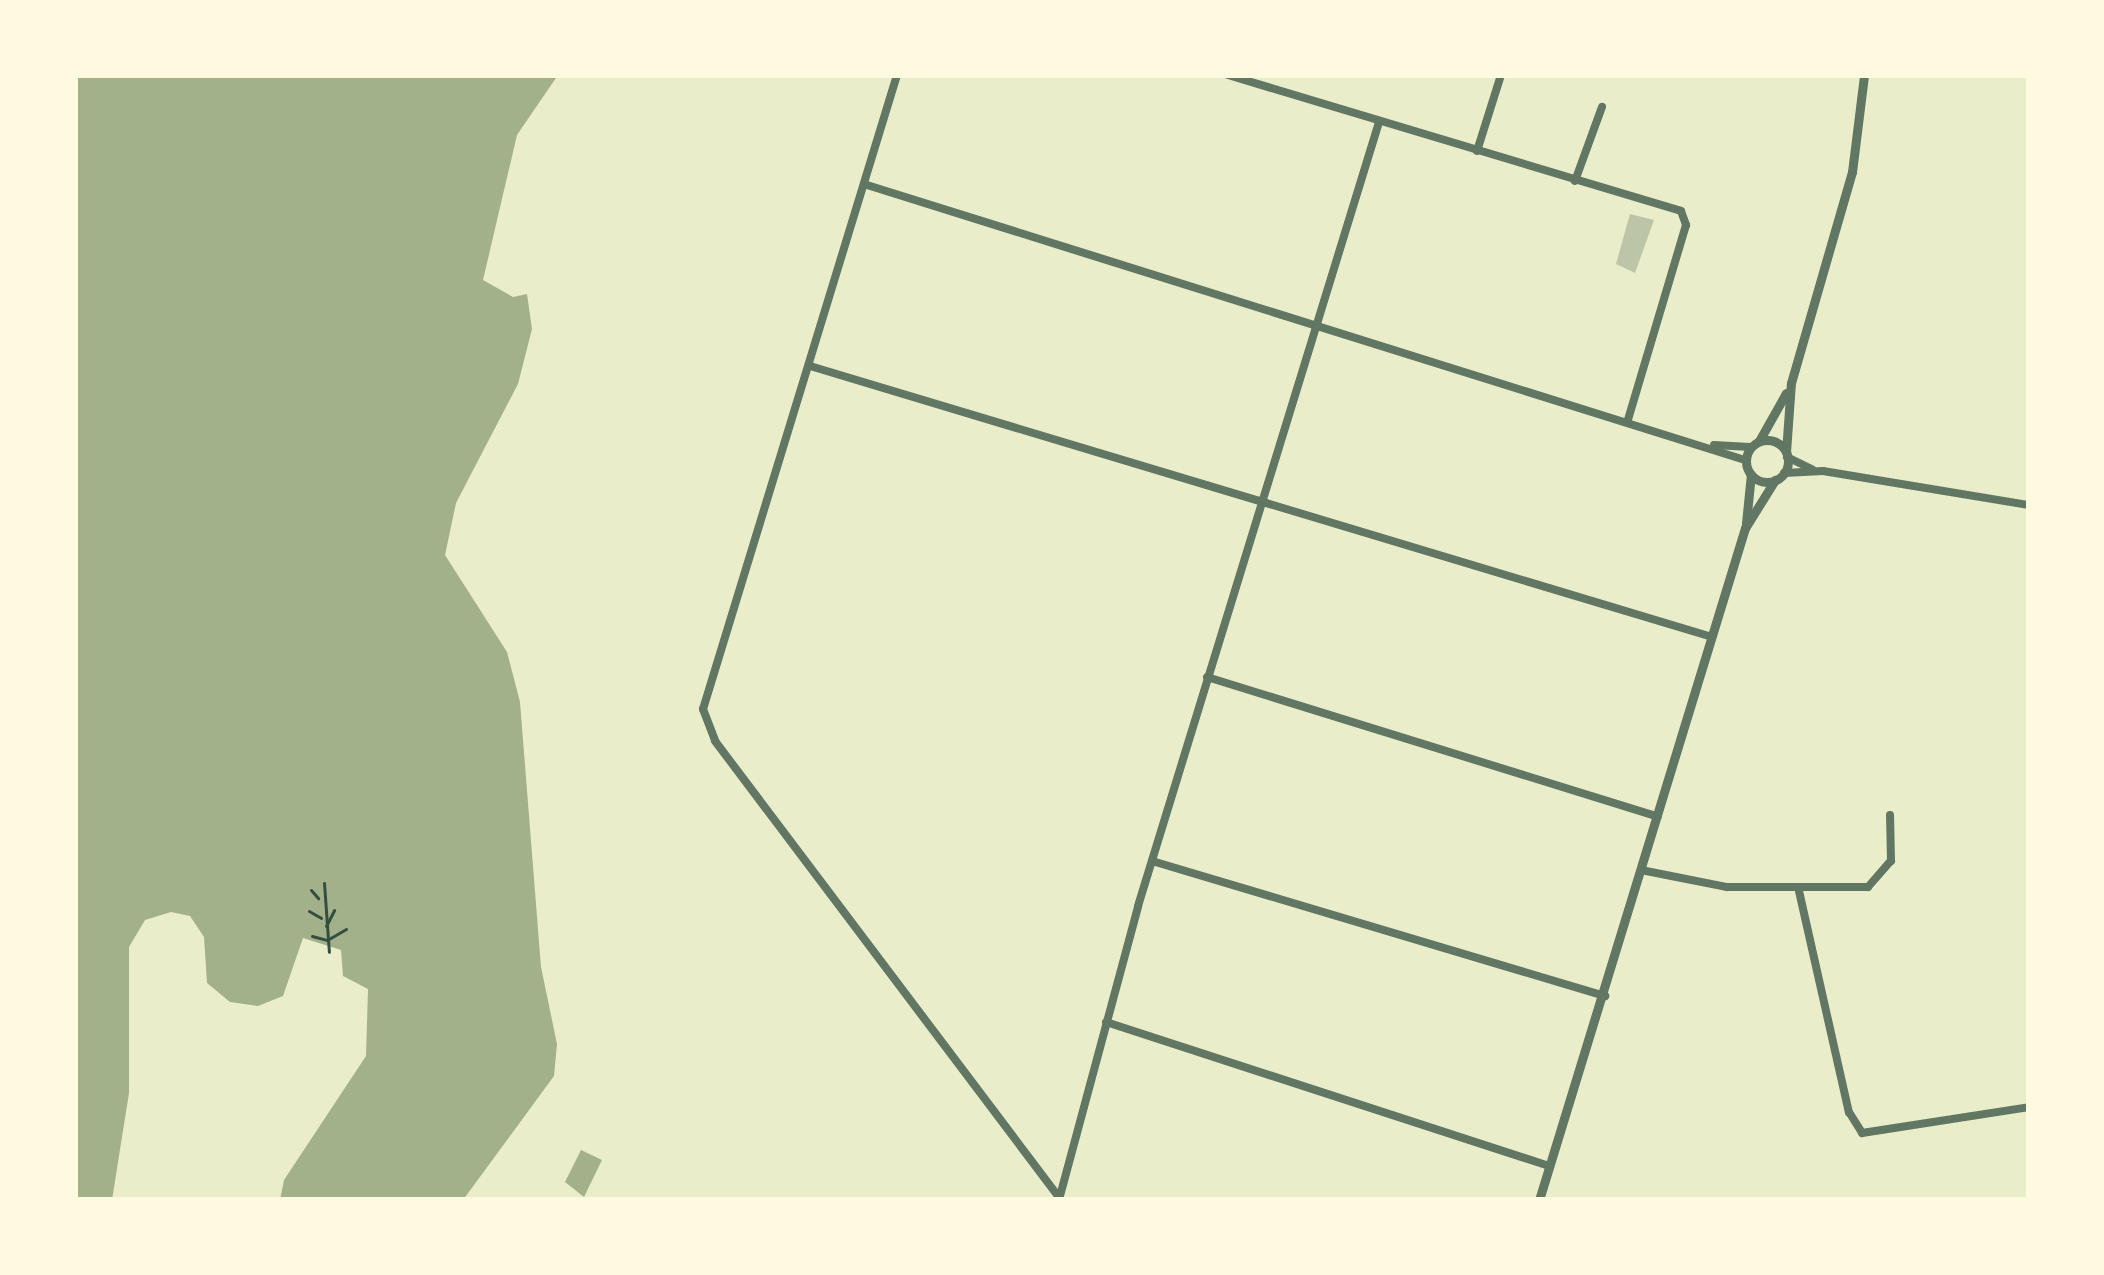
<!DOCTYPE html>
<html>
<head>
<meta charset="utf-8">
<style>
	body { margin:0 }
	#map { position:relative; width:2104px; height:1275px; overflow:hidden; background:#e9edc9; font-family:"Crimson Pro",serif }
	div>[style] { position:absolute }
	.water>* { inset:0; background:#a3b18a }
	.building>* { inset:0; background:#bcc5a7 }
	.path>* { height:3px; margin:-1.5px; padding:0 1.5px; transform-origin:1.5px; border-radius:1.5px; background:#344e41 }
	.minor>* { height:8px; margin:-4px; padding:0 4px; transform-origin:4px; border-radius:4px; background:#617663 }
	.tertiary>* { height:9px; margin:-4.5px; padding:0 4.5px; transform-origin:4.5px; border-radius:4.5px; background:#617663 }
	.tertiary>.ring { margin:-4.5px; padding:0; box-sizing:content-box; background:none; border:9px solid #617663; border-radius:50% }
	span { translate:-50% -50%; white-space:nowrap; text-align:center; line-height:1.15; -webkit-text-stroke:9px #fefae0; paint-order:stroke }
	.frame { position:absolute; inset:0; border:78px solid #fefae0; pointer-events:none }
</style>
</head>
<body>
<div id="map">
	<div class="water">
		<i style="clip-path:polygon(75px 75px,558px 75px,517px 135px,483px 280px,513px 297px,527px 294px,532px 329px,518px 384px,456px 503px,445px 555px,507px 652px,520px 702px,541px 967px,557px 1044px,554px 1076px,463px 1200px,280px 1200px,284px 1180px,366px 1056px,368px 989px,343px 976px,341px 950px,303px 938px,283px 996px,258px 1006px,230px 1002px,207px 983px,204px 937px,190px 916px,171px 912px,145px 920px,129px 947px,129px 1093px,112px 1200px,75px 1200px)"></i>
		<i style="clip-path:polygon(581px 1150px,602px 1160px,584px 1197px,565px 1182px)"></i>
	</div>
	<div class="building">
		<i style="clip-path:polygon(1630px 214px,1654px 220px,1635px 273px,1616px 264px)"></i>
	</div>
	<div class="path">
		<i style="left:324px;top:883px;width:69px;rotate:85.9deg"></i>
		<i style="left:311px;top:890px;width:11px;rotate:49deg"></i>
		<i style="left:309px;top:911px;width:14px;rotate:30deg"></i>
		<i style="left:326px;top:926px;width:18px;rotate:-63deg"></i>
		<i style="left:312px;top:936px;width:16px;rotate:15deg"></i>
		<i style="left:327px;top:940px;width:22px;rotate:-30deg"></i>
	</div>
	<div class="minor">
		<i style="left:897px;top:75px;width:663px;rotate:107.01deg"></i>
		<i style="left:703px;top:709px;width:34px;rotate:69deg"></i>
		<i style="left:715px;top:741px;width:575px;rotate:52.99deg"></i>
		<i style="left:1228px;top:75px;width:473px;rotate:16.7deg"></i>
		<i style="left:1681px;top:211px;width:15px;rotate:70deg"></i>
		<i style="left:1686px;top:225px;width:202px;rotate:106.6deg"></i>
		<i style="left:1477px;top:151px;width:80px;rotate:-72.5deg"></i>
		<i style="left:1575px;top:181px;width:79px;rotate:-70deg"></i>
		<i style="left:867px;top:185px;width:920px;rotate:17.39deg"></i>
		<i style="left:810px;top:366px;width:942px;rotate:16.72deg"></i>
		<i style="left:1714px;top:445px;width:36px;rotate:3deg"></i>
		<i style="left:1787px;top:457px;width:28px;rotate:26deg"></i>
		<i style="left:1784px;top:473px;width:39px;rotate:-3deg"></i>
		<i style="left:1823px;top:471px;width:209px;rotate:9.4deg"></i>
		<i style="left:1207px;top:677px;width:472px;rotate:17.2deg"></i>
		<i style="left:1152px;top:861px;width:473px;rotate:16.6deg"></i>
		<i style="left:1641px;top:870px;width:88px;rotate:11.2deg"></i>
		<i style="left:1727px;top:887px;width:141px"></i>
		<i style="left:1868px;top:887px;width:35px;rotate:-49deg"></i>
		<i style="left:1891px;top:861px;width:46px;rotate:-91.2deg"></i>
		<i style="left:1799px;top:891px;width:227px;rotate:77.3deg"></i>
		<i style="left:1849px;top:1112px;width:25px;rotate:58deg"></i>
		<i style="left:1862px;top:1133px;width:169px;rotate:-8.8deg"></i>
		<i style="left:1106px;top:1022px;width:466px;rotate:18deg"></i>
		<i style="left:1060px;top:1196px;width:300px;rotate:-74.9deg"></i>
		<i style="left:1138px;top:906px;width:820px;rotate:-72.91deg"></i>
	</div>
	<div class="tertiary">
		<i class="ring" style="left:1746px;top:440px;width:33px;height:33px"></i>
		<i style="left:1759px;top:441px;width:55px;rotate:-60.6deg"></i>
		<i style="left:1786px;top:452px;width:69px;rotate:-85.9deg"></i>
		<i style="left:1791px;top:383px;width:220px;rotate:-73.9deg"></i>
		<i style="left:1852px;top:172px;width:98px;rotate:-82.9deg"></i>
		<i style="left:1746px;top:523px;width:49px;rotate:-84.2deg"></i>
		<i style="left:1539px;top:1200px;width:703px;rotate:-72.96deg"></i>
		<i style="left:1745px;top:528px;width:57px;rotate:-58deg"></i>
	</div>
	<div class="frame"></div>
</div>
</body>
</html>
